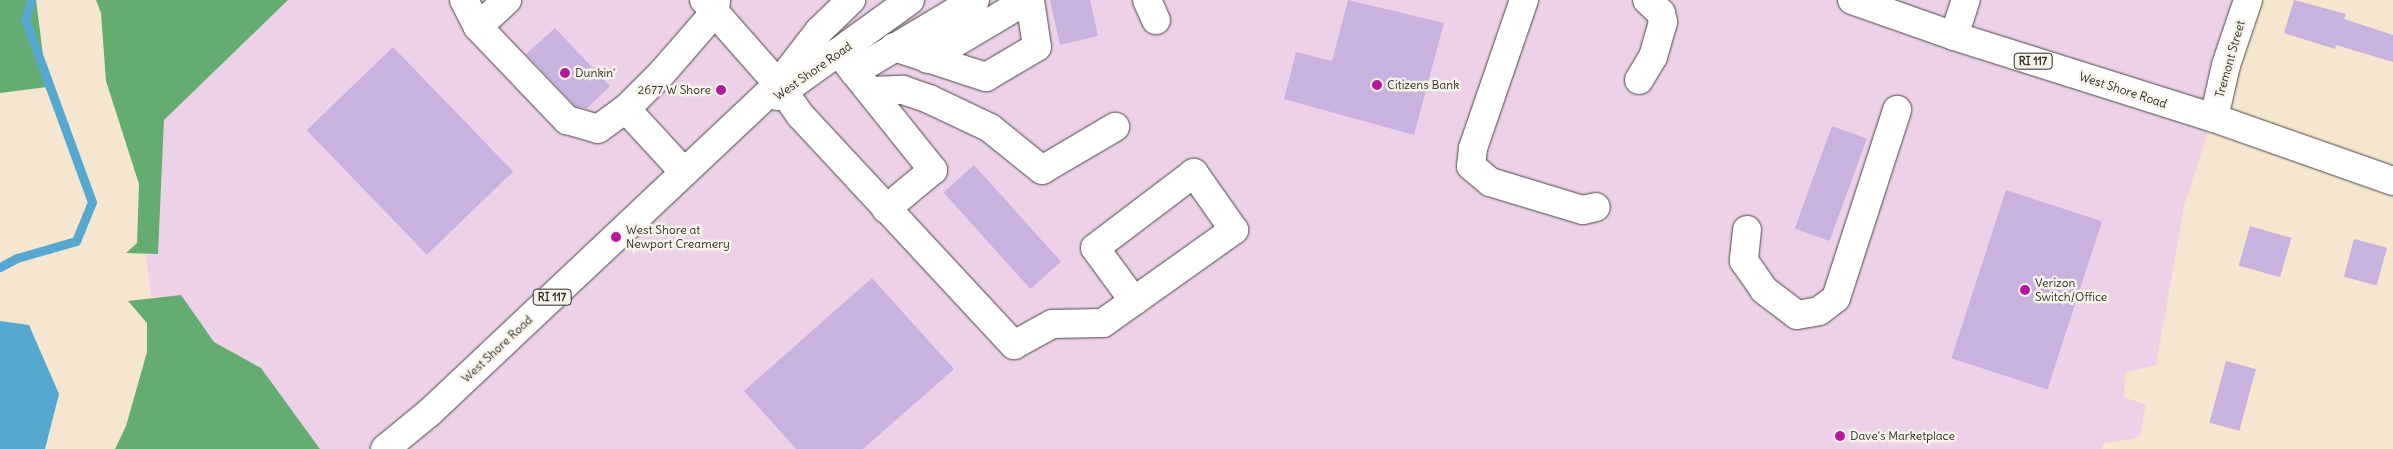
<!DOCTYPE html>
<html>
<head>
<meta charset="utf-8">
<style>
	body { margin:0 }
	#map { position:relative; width:2393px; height:449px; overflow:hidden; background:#f5e6d0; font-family:Delius,sans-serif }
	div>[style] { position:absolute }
	.built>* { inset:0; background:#edd1e9 }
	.forest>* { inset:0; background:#65ac73 }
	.water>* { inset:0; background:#57a8d1 }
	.stream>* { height:9px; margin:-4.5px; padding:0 4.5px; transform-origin:4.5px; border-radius:4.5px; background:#57a8d1 }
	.building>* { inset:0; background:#c9b2dd; transform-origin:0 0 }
	.roads { filter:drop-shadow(0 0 1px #494744) drop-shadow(0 0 1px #494744) }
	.minor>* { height:28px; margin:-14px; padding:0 14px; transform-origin:14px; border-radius:14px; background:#fff }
	.major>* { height:28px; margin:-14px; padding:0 14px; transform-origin:14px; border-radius:14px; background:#fff }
	.dots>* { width:14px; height:14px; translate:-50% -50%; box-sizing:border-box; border:2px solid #f7f3e8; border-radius:50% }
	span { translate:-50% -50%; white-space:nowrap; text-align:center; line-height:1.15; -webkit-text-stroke:5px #f7f3e8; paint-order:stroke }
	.shield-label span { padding:1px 4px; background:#f7f3e8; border:1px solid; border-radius:4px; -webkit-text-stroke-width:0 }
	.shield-label { font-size:11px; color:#2b2b2b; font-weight:700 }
	.street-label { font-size:12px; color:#2b2b2b }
	.poi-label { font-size:12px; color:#2b2b2b }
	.left { translate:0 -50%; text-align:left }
	.right { translate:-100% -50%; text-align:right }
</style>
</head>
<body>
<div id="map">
	<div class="built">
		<i style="clip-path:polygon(288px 0,2250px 0,2184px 207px,2156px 365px,2125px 373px,2124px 397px,2146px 405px,2140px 436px,2133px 439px,2104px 443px,2101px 449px,320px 449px,261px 368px,214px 342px,181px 296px,151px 297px,146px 255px,158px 253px,164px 120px)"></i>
	</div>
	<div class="forest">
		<i style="clip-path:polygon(0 0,36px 0,47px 87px,0 93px)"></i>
		<i style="clip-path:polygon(96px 0,288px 0,164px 120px,158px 254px,126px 253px,137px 243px,139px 184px,106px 81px,101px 13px)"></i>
		<i style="clip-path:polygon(181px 295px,214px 342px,261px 368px,320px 449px,115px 449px,126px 426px,147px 352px,147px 323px,128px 301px)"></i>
	</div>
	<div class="water">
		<i style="clip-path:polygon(0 321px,29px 325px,59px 394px,45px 449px,0 449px)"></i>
	</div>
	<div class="stream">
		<i style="left:0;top:267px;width:19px;rotate:-28deg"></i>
		<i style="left:17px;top:258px;width:61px;rotate:-16.1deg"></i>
		<i style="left:76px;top:241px;width:42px;rotate:-67.7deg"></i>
		<i style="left:92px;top:202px;width:195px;rotate:-110.1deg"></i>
		<i style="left:25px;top:19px;width:20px;rotate:-72deg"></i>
	</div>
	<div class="building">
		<i style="clip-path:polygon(1050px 0,1090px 0,1098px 36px,1060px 45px)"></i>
		<i style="clip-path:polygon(1348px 0,1444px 23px,1414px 135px,1284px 99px,1296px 52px,1332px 61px)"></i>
		<i style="clip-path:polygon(2294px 0,2346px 14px,2344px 19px,2393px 35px,2393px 62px,2336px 45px,2335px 49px,2284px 33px)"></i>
		<i style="clip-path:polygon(555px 28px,610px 86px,586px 109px,575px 106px,526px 54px)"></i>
		<i style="left:393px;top:47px;width:173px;height:120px;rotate:46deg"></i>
		<i style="left:1832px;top:126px;width:37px;height:109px;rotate:20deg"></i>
		<i style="left:974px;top:165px;width:130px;height:41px;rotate:48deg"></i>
		<i style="left:2006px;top:190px;width:101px;height:177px;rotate:18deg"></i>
		<i style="left:2250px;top:226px;width:43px;height:41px;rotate:16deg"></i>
		<i style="left:2354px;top:239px;width:34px;height:39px;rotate:15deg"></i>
		<i style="clip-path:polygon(872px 278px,954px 369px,863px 449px,796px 449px,744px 391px)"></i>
		<i style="left:2226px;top:361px;width:31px;height:64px;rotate:15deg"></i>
	</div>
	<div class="roads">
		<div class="minor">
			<i style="left:464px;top:0;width:30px;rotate:63deg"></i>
			<i style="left:478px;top:27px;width:129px;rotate:46.3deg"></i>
			<i style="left:567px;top:120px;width:32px;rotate:16deg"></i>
			<i style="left:598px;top:129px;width:34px;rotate:-36deg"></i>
			<i style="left:626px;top:109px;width:51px;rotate:-45deg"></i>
			<i style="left:662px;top:73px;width:81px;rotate:-49deg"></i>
			<i style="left:715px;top:12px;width:12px;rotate:-85deg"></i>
			<i style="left:704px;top:0;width:112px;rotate:48.6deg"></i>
			<i style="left:1147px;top:0;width:22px;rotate:66deg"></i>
			<i style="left:1524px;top:0;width:157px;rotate:109deg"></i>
			<i style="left:1473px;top:148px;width:18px;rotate:96deg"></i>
			<i style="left:1471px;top:166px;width:25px;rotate:40deg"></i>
			<i style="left:1490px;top:182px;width:97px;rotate:16.8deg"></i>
			<i style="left:1583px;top:210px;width:13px;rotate:-13deg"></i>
			<i style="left:478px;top:27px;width:40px;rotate:-43deg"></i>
			<i style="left:1954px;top:36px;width:38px;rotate:-72deg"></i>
			<i style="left:894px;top:47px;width:97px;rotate:18.1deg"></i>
			<i style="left:986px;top:77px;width:59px;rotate:-30.5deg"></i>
			<i style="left:1037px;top:47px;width:48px;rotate:-98.5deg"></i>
			<i style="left:840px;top:54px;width:149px;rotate:51.3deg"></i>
			<i style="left:933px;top:170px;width:61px;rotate:140.3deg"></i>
			<i style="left:928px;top:59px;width:115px;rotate:-30.8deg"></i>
			<i style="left:854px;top:72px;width:141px;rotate:-30.8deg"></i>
			<i style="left:1639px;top:80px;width:27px;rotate:-59deg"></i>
			<i style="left:1653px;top:57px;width:36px;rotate:-74deg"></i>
			<i style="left:1663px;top:22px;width:9px;rotate:-103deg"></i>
			<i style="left:1661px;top:13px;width:19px;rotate:-137deg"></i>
			<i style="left:870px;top:91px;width:33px;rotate:-2deg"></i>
			<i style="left:903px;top:90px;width:28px;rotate:19deg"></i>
			<i style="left:929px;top:99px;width:68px;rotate:25.4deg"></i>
			<i style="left:990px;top:128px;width:67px;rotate:38.9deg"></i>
			<i style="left:1042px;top:170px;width:85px;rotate:-30.5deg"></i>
			<i style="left:784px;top:92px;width:29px;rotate:55deg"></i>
			<i style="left:801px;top:116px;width:313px;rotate:47.1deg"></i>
			<i style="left:1014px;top:345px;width:43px;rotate:-28.9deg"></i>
			<i style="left:1052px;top:324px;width:51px;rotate:-1.1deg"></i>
			<i style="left:1103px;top:323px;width:161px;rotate:-35.4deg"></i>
			<i style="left:1234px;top:230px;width:70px;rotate:-125.1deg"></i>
			<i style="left:1194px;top:173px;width:124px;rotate:142.9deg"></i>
			<i style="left:1095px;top:248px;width:66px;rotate:53.7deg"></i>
			<i style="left:626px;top:109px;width:86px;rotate:47.4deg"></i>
			<i style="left:2214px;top:118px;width:54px;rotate:-77.2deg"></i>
			<i style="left:2226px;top:65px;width:69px;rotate:-71.3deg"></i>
			<i style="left:1747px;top:230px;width:31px;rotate:96deg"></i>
			<i style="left:1744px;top:261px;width:35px;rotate:55deg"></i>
			<i style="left:1764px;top:290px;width:41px;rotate:37.1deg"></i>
			<i style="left:1797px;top:315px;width:22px;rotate:-10deg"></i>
			<i style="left:1819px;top:311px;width:21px;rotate:-37deg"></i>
			<i style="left:1836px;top:298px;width:198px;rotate:-72deg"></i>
		</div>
		<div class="major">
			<i style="left:1852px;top:0;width:108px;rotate:19.4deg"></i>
			<i style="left:1954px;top:36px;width:273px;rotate:17.5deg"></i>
			<i style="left:2214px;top:118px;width:190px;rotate:19.4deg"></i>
			<i style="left:777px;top:96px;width:164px;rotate:-35.8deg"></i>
			<i style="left:385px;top:449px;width:58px;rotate:-39.4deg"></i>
			<i style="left:430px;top:412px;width:478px;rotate:-43.3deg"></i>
			<i style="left:778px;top:84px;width:67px;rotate:-52.3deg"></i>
			<i style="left:819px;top:31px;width:45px;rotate:-44.1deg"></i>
		</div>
	</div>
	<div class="dots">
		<i style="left:565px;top:73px;background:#b5179e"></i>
		<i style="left:1377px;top:85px;background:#b5179e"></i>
		<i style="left:721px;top:90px;background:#b5179e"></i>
		<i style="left:616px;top:237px;background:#b5179e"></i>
		<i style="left:2025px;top:290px;background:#b5179e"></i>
		<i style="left:1840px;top:436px;background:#b5179e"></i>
	</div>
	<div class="shield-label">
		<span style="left:2033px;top:61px">RI 117</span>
		<span style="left:552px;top:297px">RI 117</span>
	</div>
	<div class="street-label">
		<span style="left:2230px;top:59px;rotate:-74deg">Tremont Street</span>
		<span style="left:813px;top:71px;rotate:-35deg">West Shore Road</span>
		<span style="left:2123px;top:90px;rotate:18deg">West Shore Road</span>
		<span style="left:497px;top:349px;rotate:-43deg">West Shore Road</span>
	</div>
	<div class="poi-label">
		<span class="left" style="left:575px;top:73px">Dunkin'</span>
		<span class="left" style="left:1387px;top:85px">Citizens Bank</span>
		<span class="right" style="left:711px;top:90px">2677 W Shore</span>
		<span class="left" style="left:626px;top:237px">West Shore at<br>Newport Creamery</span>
		<span class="left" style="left:2035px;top:290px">Verizon<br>Switch/Office</span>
		<span class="left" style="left:1850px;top:436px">Dave's Marketplace</span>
	</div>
</div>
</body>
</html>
